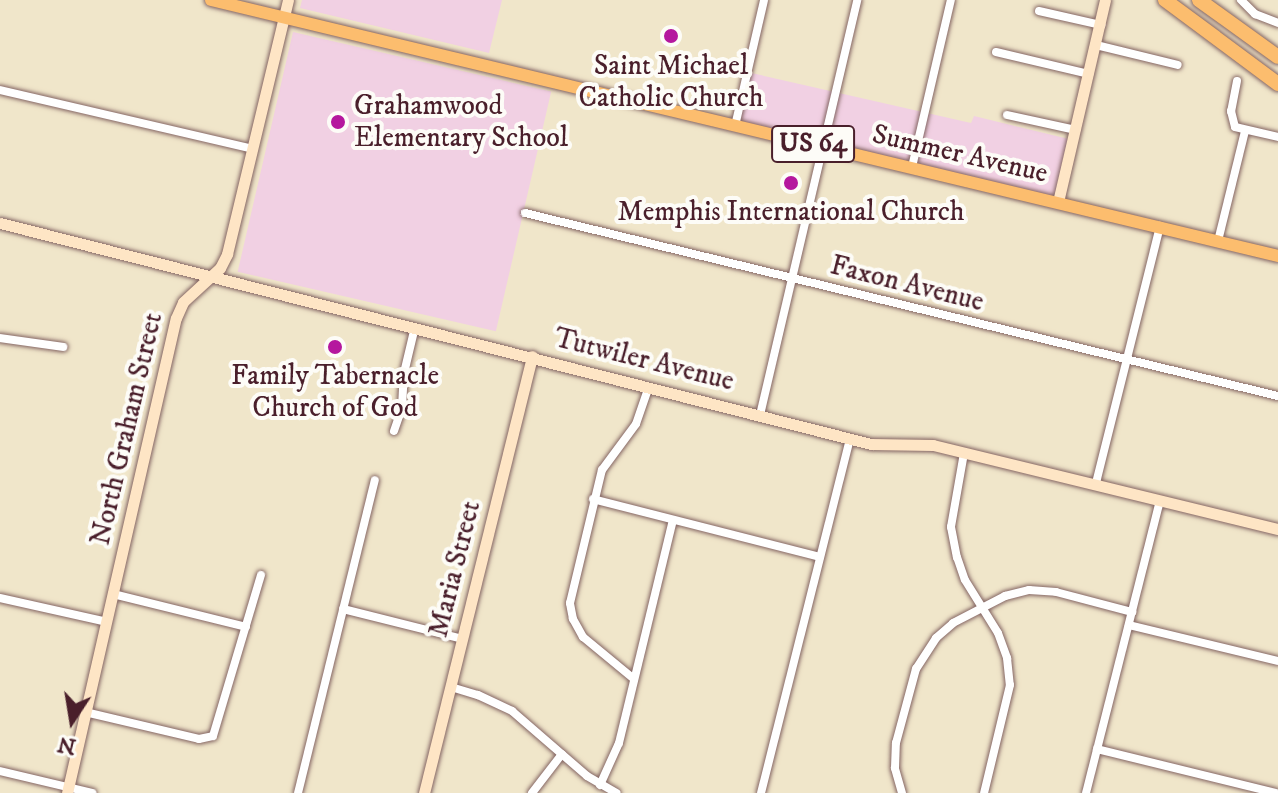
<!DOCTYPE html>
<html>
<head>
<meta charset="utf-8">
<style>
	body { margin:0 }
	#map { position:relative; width:1278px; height:793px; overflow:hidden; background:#f0e6ca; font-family:"IM FELL DW Pica",serif }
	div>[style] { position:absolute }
	.built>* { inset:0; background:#f1d0e3; transform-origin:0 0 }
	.roads { filter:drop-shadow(0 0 2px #846563) drop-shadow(0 0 2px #846563) }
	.street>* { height:8px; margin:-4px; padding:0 4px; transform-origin:4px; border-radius:4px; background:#fff }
	.secondary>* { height:11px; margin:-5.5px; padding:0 5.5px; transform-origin:5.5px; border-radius:5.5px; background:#fee5c5 }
	.primary>* { height:12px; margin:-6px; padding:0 6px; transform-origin:6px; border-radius:6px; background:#fcbd6e }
	.highway>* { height:14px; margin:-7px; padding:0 7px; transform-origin:7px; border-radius:7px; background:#fcbd6e }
	.dots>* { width:22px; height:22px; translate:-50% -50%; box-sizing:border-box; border:4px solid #fdfcf7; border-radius:50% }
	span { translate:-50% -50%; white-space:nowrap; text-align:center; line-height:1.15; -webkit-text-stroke:8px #fdfcf7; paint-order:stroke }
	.shield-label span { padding:2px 6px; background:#fdfcf7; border:2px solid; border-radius:6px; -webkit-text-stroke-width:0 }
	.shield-label { font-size:26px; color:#4a1f2b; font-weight:700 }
	.poi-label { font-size:28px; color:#4a1f2b }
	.left { translate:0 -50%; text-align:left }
	.street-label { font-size:28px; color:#4a1f2b }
	.north { position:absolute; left:32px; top:681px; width:80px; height:80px; -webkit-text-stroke:6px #fdfcf7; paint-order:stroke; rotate:192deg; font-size:22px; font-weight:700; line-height:32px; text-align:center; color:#4a1f2b }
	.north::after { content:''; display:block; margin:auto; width:28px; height:36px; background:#4a1f2b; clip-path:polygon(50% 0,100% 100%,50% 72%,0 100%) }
</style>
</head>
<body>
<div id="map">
	<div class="built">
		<i style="clip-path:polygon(302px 0,502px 0,489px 53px,300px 8px)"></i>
		<i style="left:293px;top:32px;width:265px;height:246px;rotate:13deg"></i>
		<i style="clip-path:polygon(747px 72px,971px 123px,974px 116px,1073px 140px,1058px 202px,735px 126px)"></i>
	</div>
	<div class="roads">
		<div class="street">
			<i style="left:1241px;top:0;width:20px;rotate:45deg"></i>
			<i style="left:1255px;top:14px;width:25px;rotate:21deg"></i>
			<i style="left:1039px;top:11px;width:64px;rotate:12.7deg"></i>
			<i style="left:1096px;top:45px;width:84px;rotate:13.7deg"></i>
			<i style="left:996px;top:52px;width:96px;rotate:13.3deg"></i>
			<i style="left:1237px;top:81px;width:31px;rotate:101deg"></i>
			<i style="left:1231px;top:111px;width:16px;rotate:76deg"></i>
			<i style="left:1235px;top:127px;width:44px;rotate:13.1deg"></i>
			<i style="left:0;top:90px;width:260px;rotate:13.1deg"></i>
			<i style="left:1007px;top:115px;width:71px;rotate:12.3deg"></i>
			<i style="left:735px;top:126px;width:129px;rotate:-77deg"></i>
			<i style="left:912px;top:167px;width:171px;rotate:-76.9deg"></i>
			<i style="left:525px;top:213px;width:775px;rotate:13.66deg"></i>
			<i style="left:1218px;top:241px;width:113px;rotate:-76.2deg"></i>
			<i style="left:0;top:338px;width:64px;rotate:8.1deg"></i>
			<i style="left:760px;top:415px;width:426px;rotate:-76.8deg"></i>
			<i style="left:394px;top:431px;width:24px;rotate:-71deg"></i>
			<i style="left:402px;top:408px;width:35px;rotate:-87deg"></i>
			<i style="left:404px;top:373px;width:47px;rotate:-76.6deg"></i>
			<i style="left:964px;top:453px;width:75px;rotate:100deg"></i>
			<i style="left:951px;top:527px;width:31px;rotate:79deg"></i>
			<i style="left:957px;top:557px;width:24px;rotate:71deg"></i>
			<i style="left:965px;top:580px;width:62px;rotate:58.1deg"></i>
			<i style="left:998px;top:633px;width:27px;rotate:70deg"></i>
			<i style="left:1007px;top:658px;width:27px;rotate:84deg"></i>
			<i style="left:1010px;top:685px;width:111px;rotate:103.5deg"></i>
			<i style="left:1096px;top:483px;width:265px;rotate:-76deg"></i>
			<i style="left:593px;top:499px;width:234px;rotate:14.3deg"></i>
			<i style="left:113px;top:594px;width:137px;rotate:13.9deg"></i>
			<i style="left:0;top:598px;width:110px;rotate:12.6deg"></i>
			<i style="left:343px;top:609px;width:123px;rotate:14.1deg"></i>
			<i style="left:1129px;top:625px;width:153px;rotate:13.6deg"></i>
			<i style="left:634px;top:679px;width:66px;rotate:-140.5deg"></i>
			<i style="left:583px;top:637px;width:21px;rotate:-119deg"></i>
			<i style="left:573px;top:619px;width:16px;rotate:-101deg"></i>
			<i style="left:570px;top:603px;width:137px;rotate:-76.5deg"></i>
			<i style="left:602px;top:470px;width:57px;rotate:-53.5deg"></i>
			<i style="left:636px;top:424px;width:39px;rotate:-71deg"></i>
			<i style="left:451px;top:687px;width:28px;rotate:17deg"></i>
			<i style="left:478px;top:695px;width:38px;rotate:25deg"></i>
			<i style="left:512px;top:711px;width:99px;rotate:40.9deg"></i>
			<i style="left:587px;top:776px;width:34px;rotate:30deg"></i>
			<i style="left:85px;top:712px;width:117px;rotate:13.3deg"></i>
			<i style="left:199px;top:739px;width:14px;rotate:-12deg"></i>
			<i style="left:213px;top:736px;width:168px;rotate:-73.4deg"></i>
			<i style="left:1097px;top:749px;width:184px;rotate:13.8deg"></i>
			<i style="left:0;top:771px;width:95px;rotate:13.4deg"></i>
			<i style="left:600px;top:785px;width:46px;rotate:-65.7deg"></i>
			<i style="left:619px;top:743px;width:229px;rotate:-76.4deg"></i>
			<i style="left:298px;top:793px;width:322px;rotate:-76.2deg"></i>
			<i style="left:532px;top:793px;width:49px;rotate:-52.4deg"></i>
			<i style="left:761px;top:793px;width:365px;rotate:-75.9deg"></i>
			<i style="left:902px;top:793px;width:26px;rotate:-106deg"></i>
			<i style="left:895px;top:768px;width:25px;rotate:-88deg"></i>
			<i style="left:896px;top:743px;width:77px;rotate:-74.9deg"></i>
			<i style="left:916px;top:669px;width:37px;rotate:-57deg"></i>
			<i style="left:936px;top:638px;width:23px;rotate:-41deg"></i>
			<i style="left:953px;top:623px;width:59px;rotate:-27.4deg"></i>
			<i style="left:1005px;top:596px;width:25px;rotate:-14deg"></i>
			<i style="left:1029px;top:590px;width:27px;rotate:4deg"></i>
			<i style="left:1056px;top:592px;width:79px;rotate:14.7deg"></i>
			<i style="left:1086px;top:793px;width:302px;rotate:-75.8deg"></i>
		</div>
		<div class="secondary">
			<i style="left:1058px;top:202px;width:207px;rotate:-76.9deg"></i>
			<i style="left:0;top:223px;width:899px;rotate:14.24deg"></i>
			<i style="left:871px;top:444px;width:62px;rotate:0.9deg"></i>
			<i style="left:933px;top:445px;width:355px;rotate:13.7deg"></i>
			<i style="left:67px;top:793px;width:487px;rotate:-77.1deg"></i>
			<i style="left:176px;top:318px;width:17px;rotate:-66deg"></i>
			<i style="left:183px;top:302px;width:50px;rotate:-42.6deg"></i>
			<i style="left:220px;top:268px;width:16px;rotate:-63deg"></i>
			<i style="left:227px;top:254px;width:261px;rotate:-76.5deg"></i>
			<i style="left:424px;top:793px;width:450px;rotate:-76.1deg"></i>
		</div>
		<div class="primary">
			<i style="left:211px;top:0;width:1097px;rotate:13.49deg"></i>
		</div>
		<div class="highway">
			<i style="left:1165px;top:0;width:141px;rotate:36.6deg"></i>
			<i style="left:1199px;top:0;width:97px;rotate:35.8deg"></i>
		</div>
	</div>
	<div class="dots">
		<i style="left:671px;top:36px;background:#b5179e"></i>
		<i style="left:338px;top:122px;background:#b5179e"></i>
		<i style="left:791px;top:183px;background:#b5179e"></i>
		<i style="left:335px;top:347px;background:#b5179e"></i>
	</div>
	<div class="shield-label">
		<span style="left:813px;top:144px">US 64</span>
	</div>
	<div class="poi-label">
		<span style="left:671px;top:82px">Saint Michael<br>Catholic Church</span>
		<span class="left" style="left:354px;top:122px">Grahamwood<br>Elementary School</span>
		<span style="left:791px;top:212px">Memphis International Church</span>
		<span style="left:335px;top:392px">Family Tabernacle<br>Church of God</span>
	</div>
	<div class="street-label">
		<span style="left:960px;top:154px;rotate:13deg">Summer Avenue</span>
		<span style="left:907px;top:284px;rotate:14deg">Faxon Avenue</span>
		<span style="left:644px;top:360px;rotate:14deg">Tutwiler Avenue</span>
		<span style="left:127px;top:429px;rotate:-77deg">North Graham Street</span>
		<span style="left:455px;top:569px;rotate:-76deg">Maria Street</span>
	</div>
	<div class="north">N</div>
</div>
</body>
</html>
